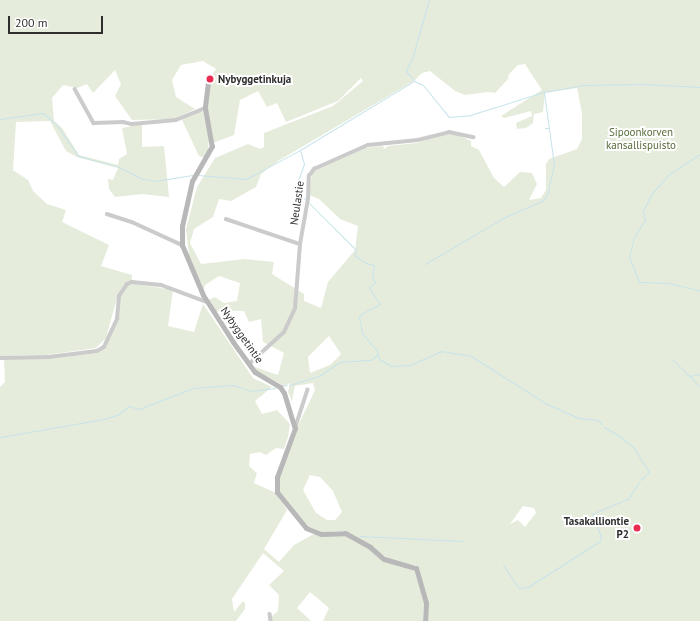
<!DOCTYPE html>
<html>
<head>
<meta charset="utf-8">
<style>
	body { margin:0 }
	#map { position:relative; width:700px; height:621px; overflow:hidden; background:#fff; font-family:"PT Sans",sans-serif }
	div>[style] { position:absolute }
	.green>* { inset:0; background:#e6ecdb }
	.stream>* { height:1px; margin:-0.5px; padding:0 0.5px; transform-origin:0.5px; border-radius:0.5px; background:#c7e3ec }
	.street>* { height:3.5px; margin:-1.75px; padding:0 1.75px; transform-origin:1.75px; border-radius:1.75px; background:#cbcbcb }
	.secondary>* { height:5px; margin:-2.5px; padding:0 2.5px; transform-origin:2.5px; border-radius:2.5px; background:#b8b8b8 }
	.dots>* { width:11px; height:11px; translate:-50% -50%; box-sizing:border-box; border:2px solid #fff; border-radius:50% }
	span { translate:-50% -50%; white-space:nowrap; text-align:center; line-height:1.15; -webkit-text-stroke:4px #fff; paint-order:stroke }
	.poi-label { font-size:11px; color:#2e2e2e; font-weight:700 }
	.left { translate:0 -50%; text-align:left }
	.right { translate:-100% -50%; text-align:right }
	.park-label { font-size:11px; color:#576b3a }
	.street-label { font-size:11px; color:#2e2e2e }
	.scale { position:absolute; left:8px; top:16px; width:95px; height:18px; box-sizing:border-box; border:2px solid #2e2e2e; border-top:0; padding-left:5px; font-size:12px; line-height:14px; white-space:nowrap; color:#2e2e2e; -webkit-text-stroke:3px #fff; paint-order:stroke }
</style>
</head>
<body>
<div id="map">
	<div class="green">
		<i style="clip-path:polygon(evenodd,0 0,700px 0,700px 621px,427px 621px,428px 602px,417px 566px,389px 559px,346px 531px,321px 532px,307px 526px,279px 491px,279px 477px,297px 428px,315px 390px,313px 383px,295px 386px,292px 401px,288px 392px,290px 383px,284px 386px,256px 370px,255px 367px,278px 375px,284px 353px,263px 342px,261px 319px,249px 322px,244px 311px,232px 311px,227px 307px,217px 312px,208px 300px,215px 297px,224px 303px,237px 301px,240px 283px,219px 276px,205px 285px,204px 290px,189px 255px,186px 229px,197px 187px,215px 158px,248px 144px,260px 149px,264px 147px,264px 133px,333px 106px,363px 81px,361px 78px,338px 101px,286px 122px,277px 103px,267px 107px,258px 91px,240px 100px,234px 135px,213px 143px,207px 109px,211px 76px,216px 69px,203px 61px,181px 65px,172px 80px,176px 97px,195px 109px,175px 119px,132px 120px,115px 96px,121px 84px,115px 70px,93px 93px,87px 84px,77px 88px,63px 85px,52px 98px,54px 121px,62px 128px,79px 155px,118px 165px,119px 159px,127px 154px,122px 128px,142px 124px,142px 147px,164px 146px,169px 197px,142px 194px,115px 197px,109px 189px,108px 179px,113px 180px,118px 168px,77px 157px,66px 151px,50px 121px,16px 122px,13px 170px,28px 180px,33px 191px,47px 204px,66px 210px,62px 222px,109px 245px,101px 266px,132px 275px,132px 281px,124px 285px,118px 294px,106px 338px,96px 348px,46px 355px,0 356px,0 0,525px 64px,542px 90px,501px 116px,504px 118px,531px 111px,532px 116px,516px 123px,517px 129px,526px 128px,533px 123px,534px 114px,543px 112px,545px 93px,577px 88px,582px 114px,582px 139px,577px 149px,549px 159px,546px 164px,546px 190px,541px 198px,529px 200px,537px 184px,532px 173px,520px 172px,504px 187px,494px 178px,479px 150px,471px 146px,471px 141px,456px 134px,441px 135px,417px 143px,388px 146px,384px 149px,383px 146px,363px 148px,320px 167px,313px 171px,311px 180px,309px 195px,319px 199px,340px 219px,358px 226px,355px 250px,328px 282px,321px 308px,304px 301px,304px 294px,272px 274px,274px 262px,245px 259px,201px 264px,190px 243px,194px 229px,213px 217px,219px 199px,231px 201px,256px 187px,261px 174px,278px 161px,414px 81px,422px 73px,430px 71px,455px 91px,465px 95px,488px 92px,495px 93px,508px 79px,509px 74px,518px 65px,525px 64px,0 0,329px 336px,341px 354px,330px 365px,310px 373px,308px 357px,329px 336px,0 0,310px 475px,320px 477px,333px 491px,342px 512px,335px 520px,327px 520px,316px 513px,303px 490px,310px 475px,0 0,523px 506px,534px 508px,536px 513px,525px 527px,518px 520px,510px 524px,523px 506px)"></i>
		<i style="clip-path:polygon(199px 111px,204px 112px,209px 137px,208px 151px,204px 158px,199px 156px,182px 120px)"></i>
		<i style="clip-path:polygon(131px 283px,173px 290px,168px 326px,194px 332px,203px 304px,253px 378px,272px 387px,255px 401px,262px 414px,277px 410px,290px 424px,288px 437px,284px 449px,276px 448px,266px 455px,260px 452px,250px 454px,249px 466px,257px 473px,254px 483px,276px 493px,287px 510px,264px 549px,279px 562px,294px 545px,314px 534px,344px 535px,369px 549px,383px 561px,414px 569px,424px 603px,423px 621px,323px 621px,329px 608px,310px 592px,297px 608px,311px 621px,272px 621px,272px 616px,278px 611px,279px 595px,269px 585px,284px 571px,263px 553px,232px 599px,234px 612px,243px 601px,245px 603px,245px 609px,236px 621px,0 621px,0 387px,5px 382px,4px 359px,47px 359px,97px 353px,105px 348px,118px 318px,120px 297px,124px 288px)"></i>
	</div>
	<div class="stream">
		<i style="left:414px;top:80px;width:12px;rotate:-132deg"></i>
		<i style="left:406px;top:71px;width:17px;rotate:-66deg"></i>
		<i style="left:413px;top:55px;width:57px;rotate:-73.8deg"></i>
		<i style="left:0;top:119px;width:43px;rotate:-7.9deg"></i>
		<i style="left:43px;top:113px;width:17px;rotate:40deg"></i>
		<i style="left:56px;top:124px;width:39px;rotate:55deg"></i>
		<i style="left:78px;top:156px;width:42px;rotate:15deg"></i>
		<i style="left:119px;top:167px;width:27px;rotate:27deg"></i>
		<i style="left:143px;top:179px;width:12px;rotate:9deg"></i>
		<i style="left:155px;top:181px;width:38px;rotate:-9deg"></i>
		<i style="left:545px;top:128px;width:3px"></i>
		<i style="left:300px;top:150px;width:15px;rotate:74deg"></i>
		<i style="left:304px;top:164px;width:27px;rotate:110deg"></i>
		<i style="left:295px;top:189px;width:17px;rotate:45deg"></i>
		<i style="left:700px;top:154px;width:37px;rotate:147deg"></i>
		<i style="left:669px;top:174px;width:28px;rotate:131deg"></i>
		<i style="left:651px;top:195px;width:18px;rotate:117deg"></i>
		<i style="left:643px;top:211px;width:9px;rotate:77deg"></i>
		<i style="left:645px;top:220px;width:20px;rotate:123deg"></i>
		<i style="left:634px;top:237px;width:21px;rotate:104deg"></i>
		<i style="left:629px;top:257px;width:27px;rotate:68deg"></i>
		<i style="left:639px;top:282px;width:30px;rotate:2deg"></i>
		<i style="left:669px;top:283px;width:32px;rotate:14deg"></i>
		<i style="left:198px;top:175px;width:48px;rotate:4.8deg"></i>
		<i style="left:246px;top:179px;width:61px;rotate:-28.2deg"></i>
		<i style="left:300px;top:150px;width:133px;rotate:-31.2deg"></i>
		<i style="left:414px;top:81px;width:10px;rotate:24deg"></i>
		<i style="left:423px;top:85px;width:41px;rotate:50.9deg"></i>
		<i style="left:449px;top:117px;width:21px;rotate:-5deg"></i>
		<i style="left:470px;top:115px;width:77px;rotate:-17.3deg"></i>
		<i style="left:544px;top:92px;width:40px;rotate:-10deg"></i>
		<i style="left:583px;top:85px;width:61px;rotate:-0.9deg"></i>
		<i style="left:644px;top:84px;width:56px;rotate:3.1deg"></i>
		<i style="left:309px;top:203px;width:66px;rotate:45deg"></i>
		<i style="left:356px;top:250px;width:5px;rotate:112deg"></i>
		<i style="left:354px;top:255px;width:14px;rotate:34deg"></i>
		<i style="left:366px;top:263px;width:8px;rotate:14deg"></i>
		<i style="left:374px;top:265px;width:13px;rotate:99deg"></i>
		<i style="left:372px;top:278px;width:5px;rotate:53deg"></i>
		<i style="left:375px;top:282px;width:8px;rotate:135deg"></i>
		<i style="left:369px;top:288px;width:19px;rotate:55deg"></i>
		<i style="left:380px;top:304px;width:21px;rotate:152deg"></i>
		<i style="left:361px;top:314px;width:4px;rotate:124deg"></i>
		<i style="left:359px;top:317px;width:16px;rotate:79deg"></i>
		<i style="left:362px;top:333px;width:23px;rotate:50deg"></i>
		<i style="left:377px;top:351px;width:8px;rotate:76deg"></i>
		<i style="left:379px;top:359px;width:14px;rotate:30deg"></i>
		<i style="left:391px;top:366px;width:19px;rotate:-3deg"></i>
		<i style="left:410px;top:365px;width:34px;rotate:-24deg"></i>
		<i style="left:441px;top:351px;width:30px;rotate:9deg"></i>
		<i style="left:471px;top:356px;width:88px;rotate:32.4deg"></i>
		<i style="left:545px;top:403px;width:37px;rotate:24deg"></i>
		<i style="left:579px;top:418px;width:19px;rotate:6deg"></i>
		<i style="left:598px;top:420px;width:6px;rotate:51deg"></i>
		<i style="left:425px;top:264px;width:91px;rotate:-30.5deg"></i>
		<i style="left:503px;top:218px;width:43px;rotate:-23.6deg"></i>
		<i style="left:542px;top:201px;width:8px;rotate:-50deg"></i>
		<i style="left:547px;top:195px;width:31px;rotate:-77deg"></i>
		<i style="left:554px;top:165px;width:73px;rotate:-97.9deg"></i>
		<i style="left:672px;top:359px;width:38px;rotate:45deg"></i>
		<i style="left:689px;top:376px;width:11px;rotate:-10deg"></i>
		<i style="left:289px;top:385px;width:31px;rotate:-17deg"></i>
		<i style="left:319px;top:376px;width:25px;rotate:-34deg"></i>
		<i style="left:340px;top:362px;width:31px;rotate:-4deg"></i>
		<i style="left:371px;top:360px;width:9px;rotate:-41deg"></i>
		<i style="left:281px;top:386px;width:6px;rotate:-9deg"></i>
		<i style="left:604px;top:427px;width:16px;rotate:30deg"></i>
		<i style="left:618px;top:435px;width:21px;rotate:39deg"></i>
		<i style="left:634px;top:448px;width:28px;rotate:58deg"></i>
		<i style="left:649px;top:472px;width:12px;rotate:138deg"></i>
		<i style="left:0;top:437px;width:106px;rotate:-9.8deg"></i>
		<i style="left:104px;top:419px;width:16px;rotate:-18deg"></i>
		<i style="left:119px;top:414px;width:13px;rotate:-39deg"></i>
		<i style="left:129px;top:406px;width:10px;rotate:17deg"></i>
		<i style="left:139px;top:409px;width:58px;rotate:-21.3deg"></i>
		<i style="left:193px;top:388px;width:40px;rotate:-4.3deg"></i>
		<i style="left:233px;top:385px;width:19px;rotate:18deg"></i>
		<i style="left:251px;top:391px;width:24px;rotate:-7deg"></i>
		<i style="left:360px;top:536px;width:102px;rotate:2.8deg"></i>
		<i style="left:503px;top:565px;width:28px;rotate:55deg"></i>
		<i style="left:519px;top:588px;width:9px;rotate:-6deg"></i>
		<i style="left:528px;top:587px;width:85px;rotate:-32.6deg"></i>
		<i style="left:600px;top:541px;width:4px;rotate:-76deg"></i>
		<i style="left:601px;top:537px;width:25px;rotate:-111deg"></i>
		<i style="left:592px;top:514px;width:39px;rotate:-23deg"></i>
		<i style="left:628px;top:499px;width:20px;rotate:-57deg"></i>
	</div>
	<div class="street">
		<i style="left:75px;top:89px;width:39px;rotate:61deg"></i>
		<i style="left:94px;top:123px;width:29px;rotate:-2deg"></i>
		<i style="left:123px;top:122px;width:9px;rotate:13deg"></i>
		<i style="left:132px;top:124px;width:44px;rotate:-5.2deg"></i>
		<i style="left:176px;top:120px;width:31px;rotate:-22deg"></i>
		<i style="left:107px;top:214px;width:26px;rotate:18deg"></i>
		<i style="left:132px;top:222px;width:55px;rotate:24.7deg"></i>
		<i style="left:226px;top:219px;width:78px;rotate:18.7deg"></i>
		<i style="left:0;top:358px;width:49px;rotate:-1.2deg"></i>
		<i style="left:49px;top:357px;width:48px;rotate:-7.1deg"></i>
		<i style="left:97px;top:351px;width:8px;rotate:-30deg"></i>
		<i style="left:104px;top:347px;width:31px;rotate:-65deg"></i>
		<i style="left:117px;top:319px;width:23px;rotate:-85deg"></i>
		<i style="left:119px;top:296px;width:14px;rotate:-56deg"></i>
		<i style="left:127px;top:284px;width:5px;rotate:-22deg"></i>
		<i style="left:132px;top:282px;width:29px;rotate:6deg"></i>
		<i style="left:161px;top:285px;width:49px;rotate:20.3deg"></i>
		<i style="left:249px;top:364px;width:47px;rotate:-42.4deg"></i>
		<i style="left:284px;top:332px;width:26px;rotate:-65deg"></i>
		<i style="left:295px;top:308px;width:64px;rotate:-85.5deg"></i>
		<i style="left:300px;top:244px;width:46px;rotate:-79.9deg"></i>
		<i style="left:308px;top:199px;width:23px;rotate:-88deg"></i>
		<i style="left:309px;top:176px;width:9px;rotate:-54deg"></i>
		<i style="left:314px;top:169px;width:59px;rotate:-24deg"></i>
		<i style="left:368px;top:145px;width:50px;rotate:-5.7deg"></i>
		<i style="left:418px;top:140px;width:32px;rotate:-14deg"></i>
		<i style="left:449px;top:132px;width:25px;rotate:12deg"></i>
		<i style="left:295px;top:428px;width:40px;rotate:-72deg"></i>
		<i style="left:270px;top:614px;width:7px;rotate:82deg"></i>
	</div>
	<div class="secondary">
		<i style="left:208px;top:82px;width:26px;rotate:97deg"></i>
		<i style="left:205px;top:108px;width:39px;rotate:80deg"></i>
		<i style="left:212px;top:146px;width:40px;rotate:119.7deg"></i>
		<i style="left:192px;top:181px;width:46px;rotate:102.5deg"></i>
		<i style="left:182px;top:226px;width:19px;rotate:90deg"></i>
		<i style="left:182px;top:245px;width:54px;rotate:67.2deg"></i>
		<i style="left:203px;top:295px;width:56px;rotate:57.4deg"></i>
		<i style="left:233px;top:342px;width:37px;rotate:54deg"></i>
		<i style="left:255px;top:372px;width:29px;rotate:31deg"></i>
		<i style="left:280px;top:387px;width:7px;rotate:56deg"></i>
		<i style="left:284px;top:393px;width:37px;rotate:73deg"></i>
		<i style="left:295px;top:428px;width:52px;rotate:110.2deg"></i>
		<i style="left:277px;top:477px;width:15px;rotate:90deg"></i>
		<i style="left:277px;top:492px;width:46px;rotate:51.1deg"></i>
		<i style="left:306px;top:528px;width:16px;rotate:22deg"></i>
		<i style="left:321px;top:534px;width:24px;rotate:-2deg"></i>
		<i style="left:345px;top:533px;width:29px;rotate:29deg"></i>
		<i style="left:370px;top:547px;width:18px;rotate:41deg"></i>
		<i style="left:384px;top:559px;width:33px;rotate:16deg"></i>
		<i style="left:416px;top:568px;width:36px;rotate:74deg"></i>
		<i style="left:426px;top:603px;width:18px;rotate:93deg"></i>
	</div>
	<div class="dots">
		<i style="left:210px;top:79px;background:#ea2b52"></i>
		<i style="left:637px;top:528px;background:#ea2b52"></i>
	</div>
	<div class="poi-label">
		<span class="left" style="left:218px;top:79px">Nybyggetinkuja</span>
		<span class="right" style="left:629px;top:528px">Tasakalliontie<br>P2</span>
	</div>
	<div class="park-label">
		<span style="left:641px;top:139px">Sipoonkorven<br>kansallispuisto</span>
	</div>
	<div class="street-label">
		<span style="left:297px;top:203px;rotate:-82deg">Neulastie</span>
		<span style="left:242px;top:335px;rotate:55deg">Nybyggetintie</span>
	</div>
	<div class="scale">200 m</div>
</div>
</body>
</html>
